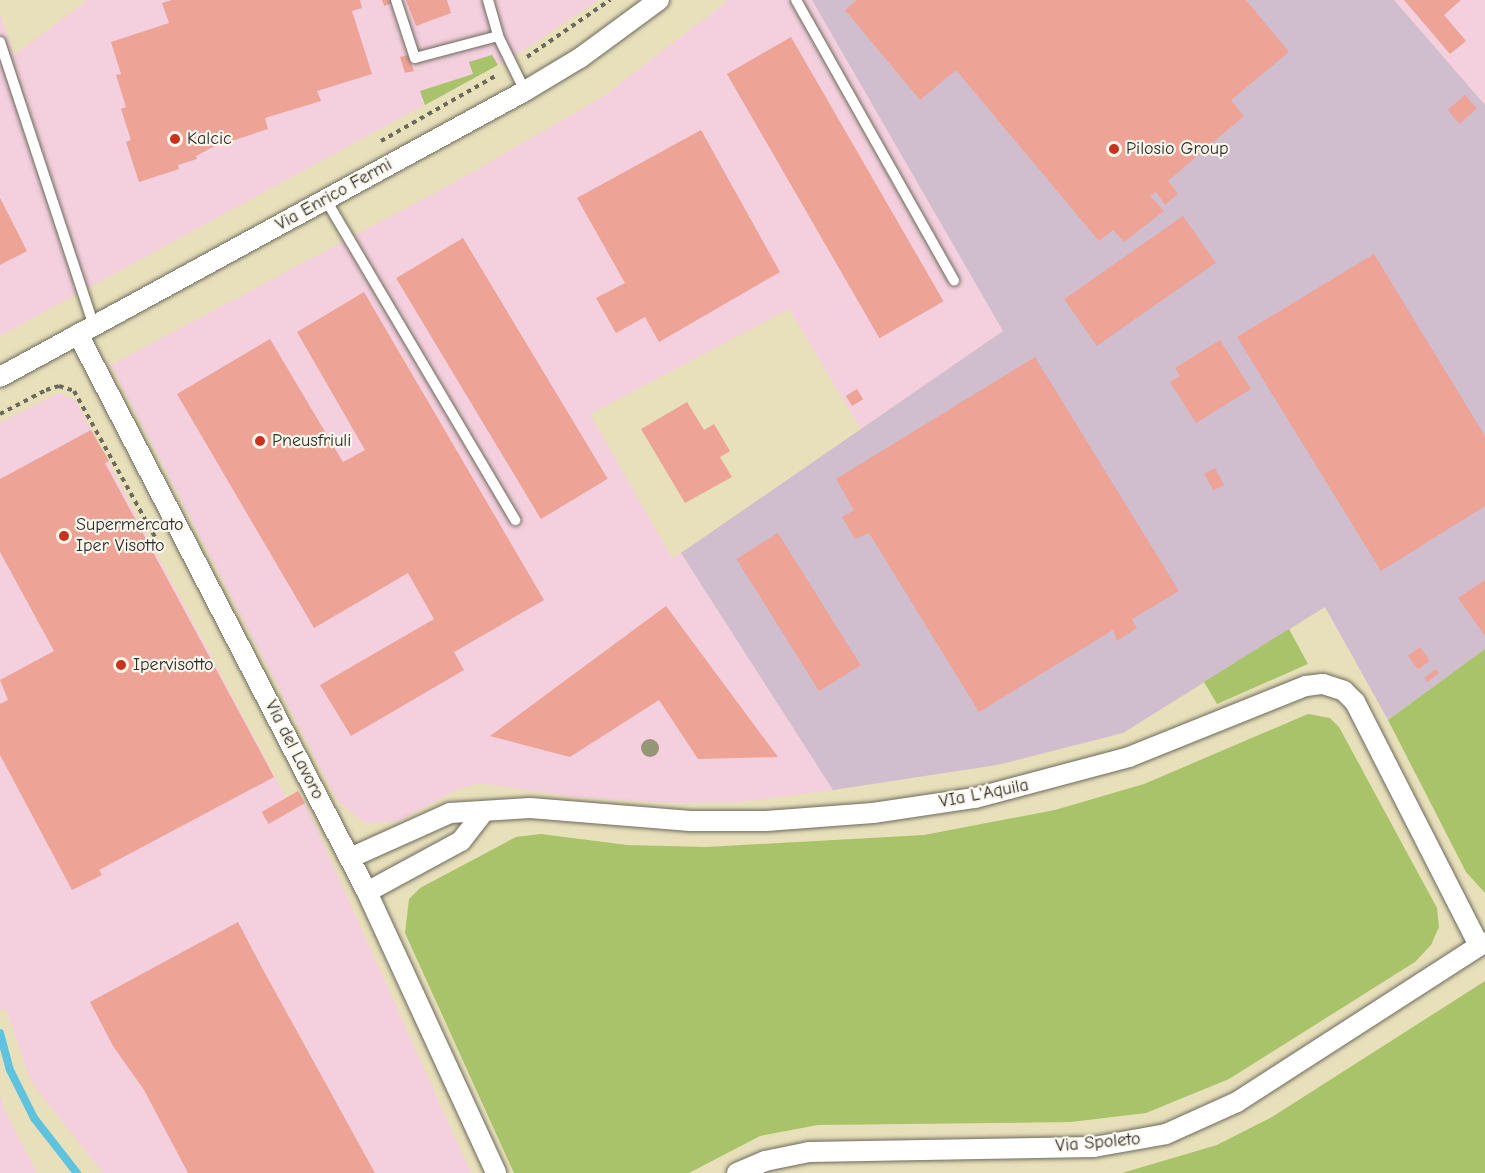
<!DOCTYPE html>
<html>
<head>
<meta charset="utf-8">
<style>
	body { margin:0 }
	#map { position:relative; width:1485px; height:1173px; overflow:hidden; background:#e8e0bb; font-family:"Comic Neue",sans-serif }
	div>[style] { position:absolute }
	.built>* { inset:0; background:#f4cfde }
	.industrial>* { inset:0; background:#d0bdce }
	.green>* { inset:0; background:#a8c36a }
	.stream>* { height:8px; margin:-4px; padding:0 4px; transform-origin:4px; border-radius:4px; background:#60c3de }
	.building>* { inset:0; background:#eda396; transform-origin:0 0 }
	.path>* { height:4px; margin-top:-2px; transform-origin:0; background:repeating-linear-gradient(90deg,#6d6a5d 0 4.5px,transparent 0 9px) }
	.roads { filter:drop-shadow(0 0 2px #6d6a5d) drop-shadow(0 0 2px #6d6a5d) }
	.service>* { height:10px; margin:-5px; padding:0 5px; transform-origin:5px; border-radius:5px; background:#fff }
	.minor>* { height:20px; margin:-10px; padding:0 10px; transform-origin:10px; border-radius:10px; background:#fff }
	.trees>* { width:18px; height:18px; margin:-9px; border-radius:50%; background:#949676 }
	.dots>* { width:16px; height:16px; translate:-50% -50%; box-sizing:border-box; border:3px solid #fbf7ec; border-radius:50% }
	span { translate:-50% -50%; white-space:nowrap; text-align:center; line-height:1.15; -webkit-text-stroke:4.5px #fbf7ec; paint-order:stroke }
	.poi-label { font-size:18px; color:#2b2b2b }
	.left { translate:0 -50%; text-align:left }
	.street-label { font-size:18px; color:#2b2b2b }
</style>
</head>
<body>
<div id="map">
	<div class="built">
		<i style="clip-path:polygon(88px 0,598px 0,521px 52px,0 336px,0 14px,14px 55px)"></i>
		<i style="clip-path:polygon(729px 0,812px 0,1003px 331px,861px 429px,789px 309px,590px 414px,672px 558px,681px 553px,833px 790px,742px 802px,671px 803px,576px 797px,479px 783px,456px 790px,399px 821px,365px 823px,340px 803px,332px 790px,111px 365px,459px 180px,604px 96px)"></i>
		<i style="clip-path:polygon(1394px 0,1485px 0,1485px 105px)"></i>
		<i style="clip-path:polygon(59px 393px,76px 401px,286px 798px,298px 791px,305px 803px,471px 1173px,103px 1173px,31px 1082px,6px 1009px,0 1010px,0 423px)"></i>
		<i style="clip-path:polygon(0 1096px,6px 1113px,37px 1173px,0 1173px)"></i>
	</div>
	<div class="industrial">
		<i style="clip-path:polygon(812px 0,1394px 0,1485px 105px,1485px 649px,1388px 720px,1325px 607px,1123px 733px,997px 765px,833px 790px,681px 553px,1003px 331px)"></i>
	</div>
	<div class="green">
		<i style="clip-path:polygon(492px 55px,498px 65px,425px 105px,420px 91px,473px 74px,469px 62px)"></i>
		<i style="clip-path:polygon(1289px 629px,1308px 664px,1217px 704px,1204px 682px)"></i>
		<i style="clip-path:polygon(1485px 649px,1485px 893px,1466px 872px,1388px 720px)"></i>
		<i style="clip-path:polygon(1308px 714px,1330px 718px,1339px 727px,1437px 908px,1439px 927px,1431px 945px,1415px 962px,1229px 1079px,1146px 1113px,1071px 1122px,818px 1125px,760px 1136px,689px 1173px,514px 1173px,405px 933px,409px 899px,420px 888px,516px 837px,541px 834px,627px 845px,706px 847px,924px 835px,1055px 810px,1144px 784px)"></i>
		<i style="clip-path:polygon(1485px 981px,1485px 1173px,1122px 1173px,1217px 1145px,1272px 1117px)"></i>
	</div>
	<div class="stream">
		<i style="left:0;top:1033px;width:38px;rotate:75deg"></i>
		<i style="left:10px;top:1070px;width:54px;rotate:63.4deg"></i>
		<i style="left:34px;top:1118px;width:70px;rotate:52deg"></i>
	</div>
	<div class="building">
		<i style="clip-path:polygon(172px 0,360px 0,362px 8px,352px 11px,372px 74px,317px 91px,321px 101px,265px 118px,268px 129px,213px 147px,196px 156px,197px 159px,178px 165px,179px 169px,139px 182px,126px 142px,131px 140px,121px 109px,126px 107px,116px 75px,121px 74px,111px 42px,169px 23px,162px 3px)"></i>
		<i style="clip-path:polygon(382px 0,391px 0,392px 3px,384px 6px)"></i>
		<i style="clip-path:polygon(406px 0,447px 0,451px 13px,416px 26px)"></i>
		<i style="clip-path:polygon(857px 0,1246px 0,1289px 52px,1231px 100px,1244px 116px,1168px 181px,1178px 194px,1165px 205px,1156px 192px,1150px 196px,1164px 211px,1124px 242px,1113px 230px,1099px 241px,956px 70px,920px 100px,845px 10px)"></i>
		<i style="clip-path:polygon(1404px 0,1461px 0,1444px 15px,1466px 41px,1450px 54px)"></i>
		<i style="left:791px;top:37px;width:305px;height:74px;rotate:60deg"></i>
		<i style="clip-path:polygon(408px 55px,414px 71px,405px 73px,400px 57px)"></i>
		<i style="left:1465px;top:95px;width:18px;height:23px;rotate:49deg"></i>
		<i style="clip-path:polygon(701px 130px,780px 272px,659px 342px,645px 317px,616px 333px,596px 298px,625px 283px,577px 198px)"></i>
		<i style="clip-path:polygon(0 198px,27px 251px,0 265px)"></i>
		<i style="left:1183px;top:216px;width:57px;height:145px;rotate:55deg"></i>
		<i style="left:463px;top:238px;width:281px;height:78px;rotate:59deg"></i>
		<i style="clip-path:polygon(1374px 254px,1485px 436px,1485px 506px,1381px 571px,1237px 337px)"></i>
		<i style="clip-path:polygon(364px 292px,544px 600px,454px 652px,464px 670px,351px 736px,320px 685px,434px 619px,408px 573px,314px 628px,177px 394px,270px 339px,343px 462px,365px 450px,297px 332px)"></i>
		<i style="clip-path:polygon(1220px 340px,1251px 389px,1196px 423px,1170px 382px,1180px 376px,1175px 368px)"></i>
		<i style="clip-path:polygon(1035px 357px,1179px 591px,1132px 619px,1137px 628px,1117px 641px,1113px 630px,979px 712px,869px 533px,855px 539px,842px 517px,854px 510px,836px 479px)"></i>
		<i style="left:857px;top:389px;width:12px;height:13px;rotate:59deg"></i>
		<i style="clip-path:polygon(687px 402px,704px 430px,714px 424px,730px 451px,720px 457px,732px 477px,685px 503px,641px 429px)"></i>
		<i style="clip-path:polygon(91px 430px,109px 461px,105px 463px,274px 777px,99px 870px,102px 875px,72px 890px,0 755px,0 704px,8px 700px,0 680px,54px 651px,0 552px,0 479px)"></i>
		<i style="left:1215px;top:468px;width:19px;height:12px;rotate:62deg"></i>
		<i style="left:778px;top:533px;width:156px;height:49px;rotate:58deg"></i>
		<i style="clip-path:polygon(1485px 580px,1485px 636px,1458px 598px)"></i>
		<i style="clip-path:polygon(666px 606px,778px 757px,698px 759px,659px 700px,570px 757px,490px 736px)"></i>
		<i style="left:1420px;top:647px;width:17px;height:15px;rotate:54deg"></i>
		<i style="left:1436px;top:669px;width:5px;height:15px;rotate:53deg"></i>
		<i style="left:298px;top:791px;width:14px;height:42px;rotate:60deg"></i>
		<i style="clip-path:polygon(238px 922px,261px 966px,375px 1173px,188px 1173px,144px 1090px,113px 1046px,90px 1002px)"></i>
	</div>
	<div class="path">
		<i style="left:527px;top:57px;width:101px;rotate:-34.5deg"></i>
		<i style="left:381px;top:141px;width:133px;rotate:-29.6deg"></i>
		<i style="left:0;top:414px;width:52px;rotate:-27.6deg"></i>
		<i style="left:46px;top:390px;width:14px;rotate:-17deg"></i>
		<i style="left:59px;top:386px;width:16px;rotate:18deg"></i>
		<i style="left:74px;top:391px;width:169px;rotate:61deg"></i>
	</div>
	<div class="roads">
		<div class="service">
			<i style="left:396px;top:0;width:61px;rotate:71.9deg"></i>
			<i style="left:415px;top:58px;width:86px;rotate:-14.8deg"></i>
			<i style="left:488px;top:0;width:37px;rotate:74deg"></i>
			<i style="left:498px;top:36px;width:61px;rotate:63.9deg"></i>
			<i style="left:796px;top:0;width:322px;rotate:60.6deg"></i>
			<i style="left:0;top:42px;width:299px;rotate:71.7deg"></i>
			<i style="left:326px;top:200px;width:372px;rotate:59.4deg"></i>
		</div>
		<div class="minor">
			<i style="left:78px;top:334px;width:628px;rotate:62.62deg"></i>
			<i style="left:367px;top:892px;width:309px;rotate:65.3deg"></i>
			<i style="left:0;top:377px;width:598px;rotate:-28.58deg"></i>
			<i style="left:525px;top:91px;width:64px;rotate:-31deg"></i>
			<i style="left:580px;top:58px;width:98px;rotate:-36.3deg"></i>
			<i style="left:350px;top:858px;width:110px;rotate:-24.2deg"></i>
			<i style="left:450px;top:813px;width:80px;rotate:-3.6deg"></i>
			<i style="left:530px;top:808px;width:161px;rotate:4.6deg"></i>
			<i style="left:690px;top:821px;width:76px"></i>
			<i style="left:766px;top:821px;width:107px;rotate:-4.3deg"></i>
			<i style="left:873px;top:813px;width:103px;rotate:-8.4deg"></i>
			<i style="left:975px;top:798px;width:159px;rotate:-14.9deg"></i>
			<i style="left:1129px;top:757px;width:191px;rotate:-21.9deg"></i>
			<i style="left:1306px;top:686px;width:17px;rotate:-7deg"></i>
			<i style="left:1323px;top:684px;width:22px;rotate:18deg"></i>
			<i style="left:1344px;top:691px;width:16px;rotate:45deg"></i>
			<i style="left:1355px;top:702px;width:273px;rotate:63deg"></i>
			<i style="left:367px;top:892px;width:107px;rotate:-28.5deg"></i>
			<i style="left:461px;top:841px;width:36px;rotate:-52deg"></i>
			<i style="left:737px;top:1173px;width:30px;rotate:-23deg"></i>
			<i style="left:765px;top:1161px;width:45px;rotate:-11.6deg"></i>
			<i style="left:809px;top:1152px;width:285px;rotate:-1deg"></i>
			<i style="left:1094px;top:1147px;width:73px;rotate:-10.2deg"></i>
			<i style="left:1166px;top:1134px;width:78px;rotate:-24.3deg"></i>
			<i style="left:1237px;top:1102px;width:295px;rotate:-32.8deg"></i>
		</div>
	</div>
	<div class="trees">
		<i style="left:650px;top:748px"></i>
	</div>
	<div class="dots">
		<i style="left:175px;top:139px;background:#c8321e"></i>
		<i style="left:1114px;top:149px;background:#c8321e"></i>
		<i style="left:260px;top:441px;background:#c8321e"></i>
		<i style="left:64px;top:536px;background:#c8321e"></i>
		<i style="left:121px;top:665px;background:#c8321e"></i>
	</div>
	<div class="poi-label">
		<span class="left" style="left:187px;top:139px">Kalcic</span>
		<span class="left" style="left:1126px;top:149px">Pilosio Group</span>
		<span class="left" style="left:272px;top:441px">Pneusfriuli</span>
		<span class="left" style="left:76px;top:536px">Supermercato<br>Iper Visotto</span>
		<span class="left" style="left:133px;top:665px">Ipervisotto</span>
	</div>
	<div class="street-label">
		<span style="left:334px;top:195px;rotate:-29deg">Via Enrico Fermi</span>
		<span style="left:294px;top:750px;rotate:63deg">Via del Lavoro</span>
		<span style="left:984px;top:794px;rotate:-11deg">VIa L'Aquila</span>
		<span style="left:1098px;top:1143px;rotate:-5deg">Via Spoleto</span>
	</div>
</div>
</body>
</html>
